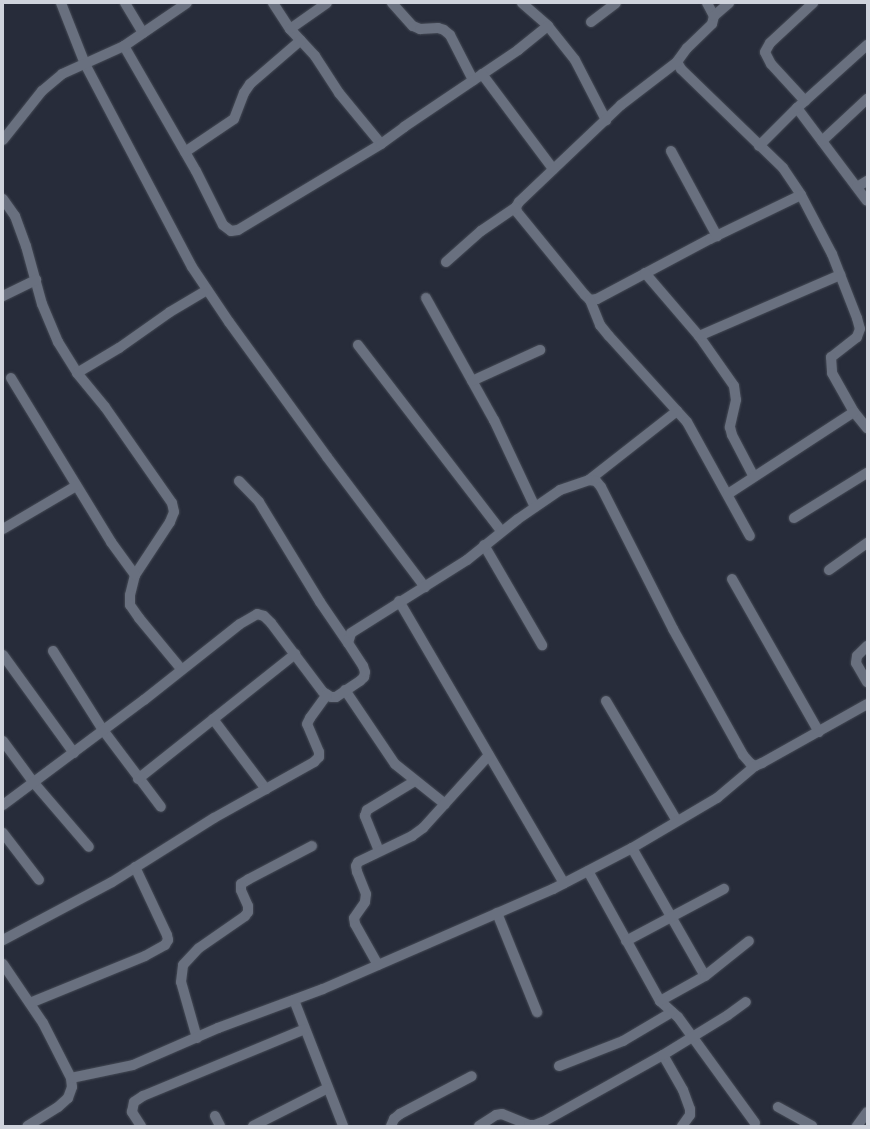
<!DOCTYPE html>
<html>
<head>
<meta charset="utf-8">
<style>
	body { margin:0 }
	#map { position:relative; width:870px; height:1129px; overflow:hidden; background:#272c3a; font-family:"Varela Round",sans-serif }
	div>[style] { position:absolute }
	.roads { filter:drop-shadow(0 0 1px #454a55) drop-shadow(0 0 1px #454a55) }
	.street>* { height:10px; margin:-5px; padding:0 5px; transform-origin:5px; border-radius:5px; background:#69707f }
	.secondary>* { height:10px; margin:-5px; padding:0 5px; transform-origin:5px; border-radius:5px; background:#69707f }
	span { translate:-50% -50%; white-space:nowrap; text-align:center; line-height:1.15; -webkit-text-stroke:4px #1d232f; paint-order:stroke }
	.frame { position:absolute; inset:0; border:4px solid #cfd3dc; pointer-events:none }
</style>
</head>
<body>
<div id="map">
	<div class="roads">
		<div class="street">
			<i style="left:61px;top:3px;width:66px;rotate:68.5deg"></i>
			<i style="left:85px;top:64px;width:229px;rotate:62.2deg"></i>
			<i style="left:192px;top:267px;width:66px;rotate:56.1deg"></i>
			<i style="left:229px;top:322px;width:167px;rotate:54deg"></i>
			<i style="left:327px;top:457px;width:163px;rotate:53deg"></i>
			<i style="left:125px;top:3px;width:35px;rotate:59deg"></i>
			<i style="left:273px;top:3px;width:31px;rotate:57deg"></i>
			<i style="left:290px;top:29px;width:37px;rotate:47deg"></i>
			<i style="left:315px;top:56px;width:44px;rotate:57deg"></i>
			<i style="left:339px;top:93px;width:66px;rotate:50.5deg"></i>
			<i style="left:392px;top:3px;width:31px;rotate:48deg"></i>
			<i style="left:413px;top:26px;width:8px;rotate:23deg"></i>
			<i style="left:420px;top:29px;width:18px;rotate:-3deg"></i>
			<i style="left:438px;top:28px;width:6px;rotate:18deg"></i>
			<i style="left:444px;top:30px;width:8px;rotate:40deg"></i>
			<i style="left:450px;top:35px;width:51px;rotate:62.9deg"></i>
			<i style="left:522px;top:3px;width:35px;rotate:41deg"></i>
			<i style="left:548px;top:26px;width:43px;rotate:51.5deg"></i>
			<i style="left:575px;top:60px;width:68px;rotate:62.7deg"></i>
			<i style="left:707px;top:3px;width:15px;rotate:62deg"></i>
			<i style="left:714px;top:16px;width:8px;rotate:104deg"></i>
			<i style="left:712px;top:24px;width:35px;rotate:136deg"></i>
			<i style="left:687px;top:48px;width:17px;rotate:126deg"></i>
			<i style="left:677px;top:62px;width:8px;rotate:60deg"></i>
			<i style="left:681px;top:69px;width:142px;rotate:44.1deg"></i>
			<i style="left:783px;top:168px;width:32px;rotate:56deg"></i>
			<i style="left:801px;top:195px;width:67px;rotate:62.3deg"></i>
			<i style="left:832px;top:254px;width:69px;rotate:68.7deg"></i>
			<i style="left:857px;top:318px;width:11px;rotate:75deg"></i>
			<i style="left:860px;top:329px;width:9px;rotate:111deg"></i>
			<i style="left:857px;top:337px;width:33px;rotate:142deg"></i>
			<i style="left:831px;top:357px;width:16px;rotate:86deg"></i>
			<i style="left:832px;top:373px;width:45px;rotate:60.6deg"></i>
			<i style="left:854px;top:412px;width:21px;rotate:51deg"></i>
			<i style="left:714px;top:16px;width:20px;rotate:-41deg"></i>
			<i style="left:591px;top:22px;width:31px;rotate:-37deg"></i>
			<i style="left:290px;top:29px;width:45px;rotate:-35.1deg"></i>
			<i style="left:124px;top:46px;width:144px;rotate:60.1deg"></i>
			<i style="left:196px;top:171px;width:60px;rotate:63.4deg"></i>
			<i style="left:223px;top:225px;width:10px;rotate:37deg"></i>
			<i style="left:231px;top:231px;width:7px;rotate:-8deg"></i>
			<i style="left:238px;top:230px;width:167px;rotate:-31deg"></i>
			<i style="left:381px;top:144px;width:29px;rotate:-36deg"></i>
			<i style="left:404px;top:127px;width:138px;rotate:-34deg"></i>
			<i style="left:518px;top:50px;width:38px;rotate:-39deg"></i>
			<i style="left:677px;top:62px;width:71px;rotate:142.5deg"></i>
			<i style="left:621px;top:105px;width:141px;rotate:136.4deg"></i>
			<i style="left:519px;top:202px;width:6px;rotate:121deg"></i>
			<i style="left:516px;top:207px;width:5px;rotate:79deg"></i>
			<i style="left:517px;top:212px;width:107px;rotate:50.7deg"></i>
			<i style="left:585px;top:295px;width:7px;rotate:45deg"></i>
			<i style="left:590px;top:300px;width:7px;rotate:-8deg"></i>
			<i style="left:597px;top:299px;width:128px;rotate:-28deg"></i>
			<i style="left:710px;top:239px;width:101px;rotate:-25.8deg"></i>
			<i style="left:482px;top:74px;width:119px;rotate:53.2deg"></i>
			<i style="left:805px;top:101px;width:50px;rotate:-132.6deg"></i>
			<i style="left:771px;top:64px;width:13px;rotate:-117deg"></i>
			<i style="left:765px;top:52px;width:10px;rotate:-61deg"></i>
			<i style="left:770px;top:43px;width:59px;rotate:-42.9deg"></i>
			<i style="left:797px;top:108px;width:116px;rotate:53deg"></i>
			<i style="left:3px;top:140px;width:63px;rotate:-51.5deg"></i>
			<i style="left:42px;top:91px;width:26px;rotate:-40deg"></i>
			<i style="left:62px;top:74px;width:68px;rotate:-24.3deg"></i>
			<i style="left:124px;top:46px;width:76px;rotate:-34.3deg"></i>
			<i style="left:822px;top:141px;width:62px;rotate:-43deg"></i>
			<i style="left:759px;top:146px;width:54px;rotate:-45deg"></i>
			<i style="left:797px;top:108px;width:94px;rotate:-42deg"></i>
			<i style="left:671px;top:151px;width:97px;rotate:61.6deg"></i>
			<i style="left:185px;top:152px;width:59px;rotate:-34deg"></i>
			<i style="left:234px;top:119px;width:28px;rotate:-69deg"></i>
			<i style="left:244px;top:93px;width:11px;rotate:-56deg"></i>
			<i style="left:250px;top:84px;width:67px;rotate:-40.8deg"></i>
			<i style="left:857px;top:187px;width:12px;rotate:-31deg"></i>
			<i style="left:3px;top:199px;width:21px;rotate:55deg"></i>
			<i style="left:15px;top:216px;width:32px;rotate:70deg"></i>
			<i style="left:26px;top:246px;width:60px;rotate:74.6deg"></i>
			<i style="left:42px;top:304px;width:41px;rotate:67.2deg"></i>
			<i style="left:58px;top:342px;width:36px;rotate:58deg"></i>
			<i style="left:77px;top:373px;width:44px;rotate:50.5deg"></i>
			<i style="left:105px;top:407px;width:117px;rotate:55.1deg"></i>
			<i style="left:172px;top:503px;width:9px;rotate:77deg"></i>
			<i style="left:174px;top:512px;width:11px;rotate:112deg"></i>
			<i style="left:170px;top:522px;width:64px;rotate:123.4deg"></i>
			<i style="left:135px;top:575px;width:21px;rotate:104deg"></i>
			<i style="left:130px;top:595px;width:10px;rotate:90deg"></i>
			<i style="left:130px;top:605px;width:16px;rotate:55deg"></i>
			<i style="left:139px;top:618px;width:67px;rotate:50.4deg"></i>
			<i style="left:446px;top:262px;width:47px;rotate:-41.5deg"></i>
			<i style="left:481px;top:231px;width:42px;rotate:-34.4deg"></i>
			<i style="left:645px;top:273px;width:83px;rotate:49.4deg"></i>
			<i style="left:699px;top:336px;width:61px;rotate:55deg"></i>
			<i style="left:734px;top:386px;width:14px;rotate:82deg"></i>
			<i style="left:736px;top:400px;width:28px;rotate:103deg"></i>
			<i style="left:730px;top:427px;width:8px;rotate:76deg"></i>
			<i style="left:732px;top:435px;width:47px;rotate:62.4deg"></i>
			<i style="left:3px;top:296px;width:37px;rotate:-26deg"></i>
			<i style="left:426px;top:298px;width:140px;rotate:60.9deg"></i>
			<i style="left:494px;top:420px;width:96px;rotate:64.8deg"></i>
			<i style="left:590px;top:300px;width:27px;rotate:68deg"></i>
			<i style="left:600px;top:325px;width:14px;rotate:51deg"></i>
			<i style="left:609px;top:336px;width:116px;rotate:47.8deg"></i>
			<i style="left:687px;top:422px;width:130px;rotate:61.1deg"></i>
			<i style="left:699px;top:336px;width:154px;rotate:-23.4deg"></i>
			<i style="left:358px;top:345px;width:235px;rotate:52.4deg"></i>
			<i style="left:77px;top:373px;width:49px;rotate:-30.8deg"></i>
			<i style="left:119px;top:348px;width:62px;rotate:-35.2deg"></i>
			<i style="left:170px;top:312px;width:43px;rotate:-30.7deg"></i>
			<i style="left:11px;top:378px;width:192px;rotate:58.6deg"></i>
			<i style="left:111px;top:542px;width:41px;rotate:54deg"></i>
			<i style="left:472px;top:381px;width:75px;rotate:-24.5deg"></i>
			<i style="left:589px;top:480px;width:112px;rotate:-38.1deg"></i>
			<i style="left:239px;top:481px;width:29px;rotate:46deg"></i>
			<i style="left:259px;top:502px;width:117px;rotate:58.6deg"></i>
			<i style="left:320px;top:602px;width:50px;rotate:55.7deg"></i>
			<i style="left:728px;top:494px;width:150px;rotate:-33.1deg"></i>
			<i style="left:794px;top:518px;width:86px;rotate:-31.7deg"></i>
			<i style="left:3px;top:529px;width:85px;rotate:-30.5deg"></i>
			<i style="left:484px;top:545px;width:116px;rotate:59.9deg"></i>
			<i style="left:829px;top:570px;width:47px;rotate:-35.4deg"></i>
			<i style="left:732px;top:579px;width:176px;rotate:60.4deg"></i>
			<i style="left:399px;top:601px;width:327px;rotate:59.7deg"></i>
			<i style="left:867px;top:646px;width:14px;rotate:135deg"></i>
			<i style="left:857px;top:656px;width:7px;rotate:98deg"></i>
			<i style="left:856px;top:663px;width:22px;rotate:60deg"></i>
			<i style="left:53px;top:651px;width:93px;rotate:57.7deg"></i>
			<i style="left:103px;top:730px;width:96px;rotate:53deg"></i>
			<i style="left:3px;top:655px;width:121px;rotate:54.1deg"></i>
			<i style="left:345px;top:690px;width:89px;rotate:56deg"></i>
			<i style="left:395px;top:764px;width:64px;rotate:38.7deg"></i>
			<i style="left:606px;top:701px;width:139px;rotate:59.4deg"></i>
			<i style="left:213px;top:719px;width:88px;rotate:52.9deg"></i>
			<i style="left:3px;top:741px;width:52px;rotate:53.6deg"></i>
			<i style="left:34px;top:783px;width:84px;rotate:49.3deg"></i>
			<i style="left:138px;top:779px;width:201px;rotate:-38.5deg"></i>
			<i style="left:3px;top:805px;width:176px;rotate:-36.7deg"></i>
			<i style="left:144px;top:700px;width:122px;rotate:-38.4deg"></i>
			<i style="left:240px;top:624px;width:20px;rotate:-30deg"></i>
			<i style="left:257px;top:614px;width:7px;rotate:16deg"></i>
			<i style="left:264px;top:616px;width:10px;rotate:45deg"></i>
			<i style="left:271px;top:623px;width:86px;rotate:53deg"></i>
			<i style="left:323px;top:692px;width:9px;rotate:32deg"></i>
			<i style="left:331px;top:697px;width:5px"></i>
			<i style="left:336px;top:697px;width:29px;rotate:-34deg"></i>
			<i style="left:360px;top:681px;width:6px;rotate:-45deg"></i>
			<i style="left:364px;top:677px;width:5px;rotate:-79deg"></i>
			<i style="left:365px;top:672px;width:6px;rotate:-108deg"></i>
			<i style="left:363px;top:666px;width:27px;rotate:-123deg"></i>
			<i style="left:348px;top:643px;width:10px;rotate:-73deg"></i>
			<i style="left:351px;top:633px;width:137px;rotate:-32.2deg"></i>
			<i style="left:467px;top:560px;width:65px;rotate:-38.8deg"></i>
			<i style="left:518px;top:519px;width:51px;rotate:-34.6deg"></i>
			<i style="left:560px;top:490px;width:31px;rotate:-19deg"></i>
			<i style="left:589px;top:480px;width:7px;rotate:8deg"></i>
			<i style="left:596px;top:481px;width:8px;rotate:50deg"></i>
			<i style="left:601px;top:487px;width:159px;rotate:63.1deg"></i>
			<i style="left:673px;top:629px;width:144px;rotate:60.9deg"></i>
			<i style="left:743px;top:755px;width:11px;rotate:49deg"></i>
			<i style="left:750px;top:763px;width:6px;rotate:31deg"></i>
			<i style="left:755px;top:766px;width:8px;rotate:-23deg"></i>
			<i style="left:762px;top:763px;width:120px;rotate:-29.3deg"></i>
			<i style="left:3px;top:833px;width:59px;rotate:52.5deg"></i>
			<i style="left:632px;top:848px;width:147px;rotate:60.3deg"></i>
			<i style="left:379px;top:851px;width:38px;rotate:-112deg"></i>
			<i style="left:365px;top:816px;width:6px;rotate:-72deg"></i>
			<i style="left:367px;top:810px;width:56px;rotate:-31.1deg"></i>
			<i style="left:588px;top:871px;width:149px;rotate:61deg"></i>
			<i style="left:660px;top:1001px;width:24px;rotate:42deg"></i>
			<i style="left:678px;top:1017px;width:131px;rotate:54deg"></i>
			<i style="left:497px;top:913px;width:107px;rotate:68deg"></i>
			<i style="left:3px;top:940px;width:123px;rotate:-28deg"></i>
			<i style="left:112px;top:882px;width:120px;rotate:-32.1deg"></i>
			<i style="left:214px;top:818px;width:115px;rotate:-29.2deg"></i>
			<i style="left:314px;top:762px;width:7px;rotate:-45deg"></i>
			<i style="left:319px;top:757px;width:5px;rotate:-90deg"></i>
			<i style="left:319px;top:752px;width:30px;rotate:-113deg"></i>
			<i style="left:307px;top:724px;width:7px;rotate:-63deg"></i>
			<i style="left:310px;top:718px;width:29px;rotate:-54deg"></i>
			<i style="left:626px;top:941px;width:111px;rotate:-28deg"></i>
			<i style="left:3px;top:964px;width:71px;rotate:55.9deg"></i>
			<i style="left:43px;top:1023px;width:62px;rotate:63deg"></i>
			<i style="left:71px;top:1078px;width:9px;rotate:84deg"></i>
			<i style="left:72px;top:1087px;width:12px;rotate:110deg"></i>
			<i style="left:68px;top:1098px;width:13px;rotate:138deg"></i>
			<i style="left:58px;top:1107px;width:36px;rotate:148deg"></i>
			<i style="left:378px;top:965px;width:47px;rotate:-119.3deg"></i>
			<i style="left:355px;top:924px;width:6px;rotate:-99deg"></i>
			<i style="left:354px;top:918px;width:19px;rotate:-55deg"></i>
			<i style="left:365px;top:902px;width:8px;rotate:-83deg"></i>
			<i style="left:366px;top:894px;width:24px;rotate:-112deg"></i>
			<i style="left:357px;top:872px;width:6px;rotate:-99deg"></i>
			<i style="left:356px;top:866px;width:4px;rotate:-63deg"></i>
			<i style="left:358px;top:862px;width:60px;rotate:-25.7deg"></i>
			<i style="left:412px;top:836px;width:14px;rotate:-36deg"></i>
			<i style="left:423px;top:828px;width:98px;rotate:-47.9deg"></i>
			<i style="left:294px;top:1000px;width:135px;rotate:68.7deg"></i>
			<i style="left:660px;top:1001px;width:51px;rotate:-29.1deg"></i>
			<i style="left:705px;top:976px;width:56px;rotate:-38.5deg"></i>
			<i style="left:30px;top:1003px;width:124px;rotate:-22.2deg"></i>
			<i style="left:145px;top:956px;width:23px;rotate:-29deg"></i>
			<i style="left:165px;top:945px;width:6px;rotate:-59deg"></i>
			<i style="left:168px;top:940px;width:5px;rotate:-101deg"></i>
			<i style="left:167px;top:935px;width:75px;rotate:-115.2deg"></i>
			<i style="left:197px;top:1038px;width:58px;rotate:-105.9deg"></i>
			<i style="left:181px;top:982px;width:17px;rotate:-83deg"></i>
			<i style="left:183px;top:965px;width:23px;rotate:-47deg"></i>
			<i style="left:199px;top:948px;width:56px;rotate:-34.8deg"></i>
			<i style="left:245px;top:916px;width:5px;rotate:-53deg"></i>
			<i style="left:248px;top:912px;width:6px;rotate:-90deg"></i>
			<i style="left:248px;top:906px;width:17px;rotate:-114deg"></i>
			<i style="left:241px;top:890px;width:6px;rotate:-90deg"></i>
			<i style="left:241px;top:884px;width:9px;rotate:-32deg"></i>
			<i style="left:249px;top:879px;width:71px;rotate:-27.6deg"></i>
			<i style="left:663px;top:1055px;width:40px;rotate:60.3deg"></i>
			<i style="left:683px;top:1090px;width:20px;rotate:70deg"></i>
			<i style="left:690px;top:1109px;width:6px;rotate:90deg"></i>
			<i style="left:690px;top:1115px;width:14px;rotate:126deg"></i>
			<i style="left:559px;top:1066px;width:69px;rotate:-21.3deg"></i>
			<i style="left:623px;top:1041px;width:57px;rotate:-30.6deg"></i>
			<i style="left:71px;top:1078px;width:63px;rotate:-11.8deg"></i>
			<i style="left:133px;top:1065px;width:93px;rotate:-23.5deg"></i>
			<i style="left:218px;top:1028px;width:112px;rotate:-20.4deg"></i>
			<i style="left:323px;top:989px;width:251px;rotate:-23.5deg"></i>
			<i style="left:553px;top:889px;width:89px;rotate:-27.4deg"></i>
			<i style="left:632px;top:848px;width:99px;rotate:-30.5deg"></i>
			<i style="left:717px;top:798px;width:50px;rotate:-40.1deg"></i>
			<i style="left:778px;top:1107px;width:39px;rotate:29deg"></i>
			<i style="left:215px;top:1116px;width:11px;rotate:63deg"></i>
			<i style="left:141px;top:1126px;width:17px;rotate:-123deg"></i>
			<i style="left:132px;top:1112px;width:10px;rotate:-79deg"></i>
			<i style="left:134px;top:1102px;width:11px;rotate:-34deg"></i>
			<i style="left:143px;top:1096px;width:175px;rotate:-22.5deg"></i>
			<i style="left:253px;top:1126px;width:84px;rotate:-26.9deg"></i>
			<i style="left:391px;top:1126px;width:8px;rotate:-67deg"></i>
			<i style="left:394px;top:1119px;width:8px;rotate:-40deg"></i>
			<i style="left:400px;top:1114px;width:81px;rotate:-27.8deg"></i>
			<i style="left:479px;top:1126px;width:20px;rotate:-33deg"></i>
			<i style="left:496px;top:1115px;width:6px;rotate:-9deg"></i>
			<i style="left:502px;top:1114px;width:29px;rotate:22deg"></i>
			<i style="left:529px;top:1125px;width:6px"></i>
			<i style="left:535px;top:1125px;width:9px;rotate:-21deg"></i>
			<i style="left:543px;top:1122px;width:137px;rotate:-29.2deg"></i>
			<i style="left:663px;top:1055px;width:76px;rotate:-31.6deg"></i>
			<i style="left:728px;top:1015px;width:22px;rotate:-36deg"></i>
		</div>
		<div class="secondary">
			<i style="left:857px;top:1126px;width:17px;rotate:-54deg"></i>
		</div>
	</div>
	<div class="frame"></div>
</div>
</body>
</html>
